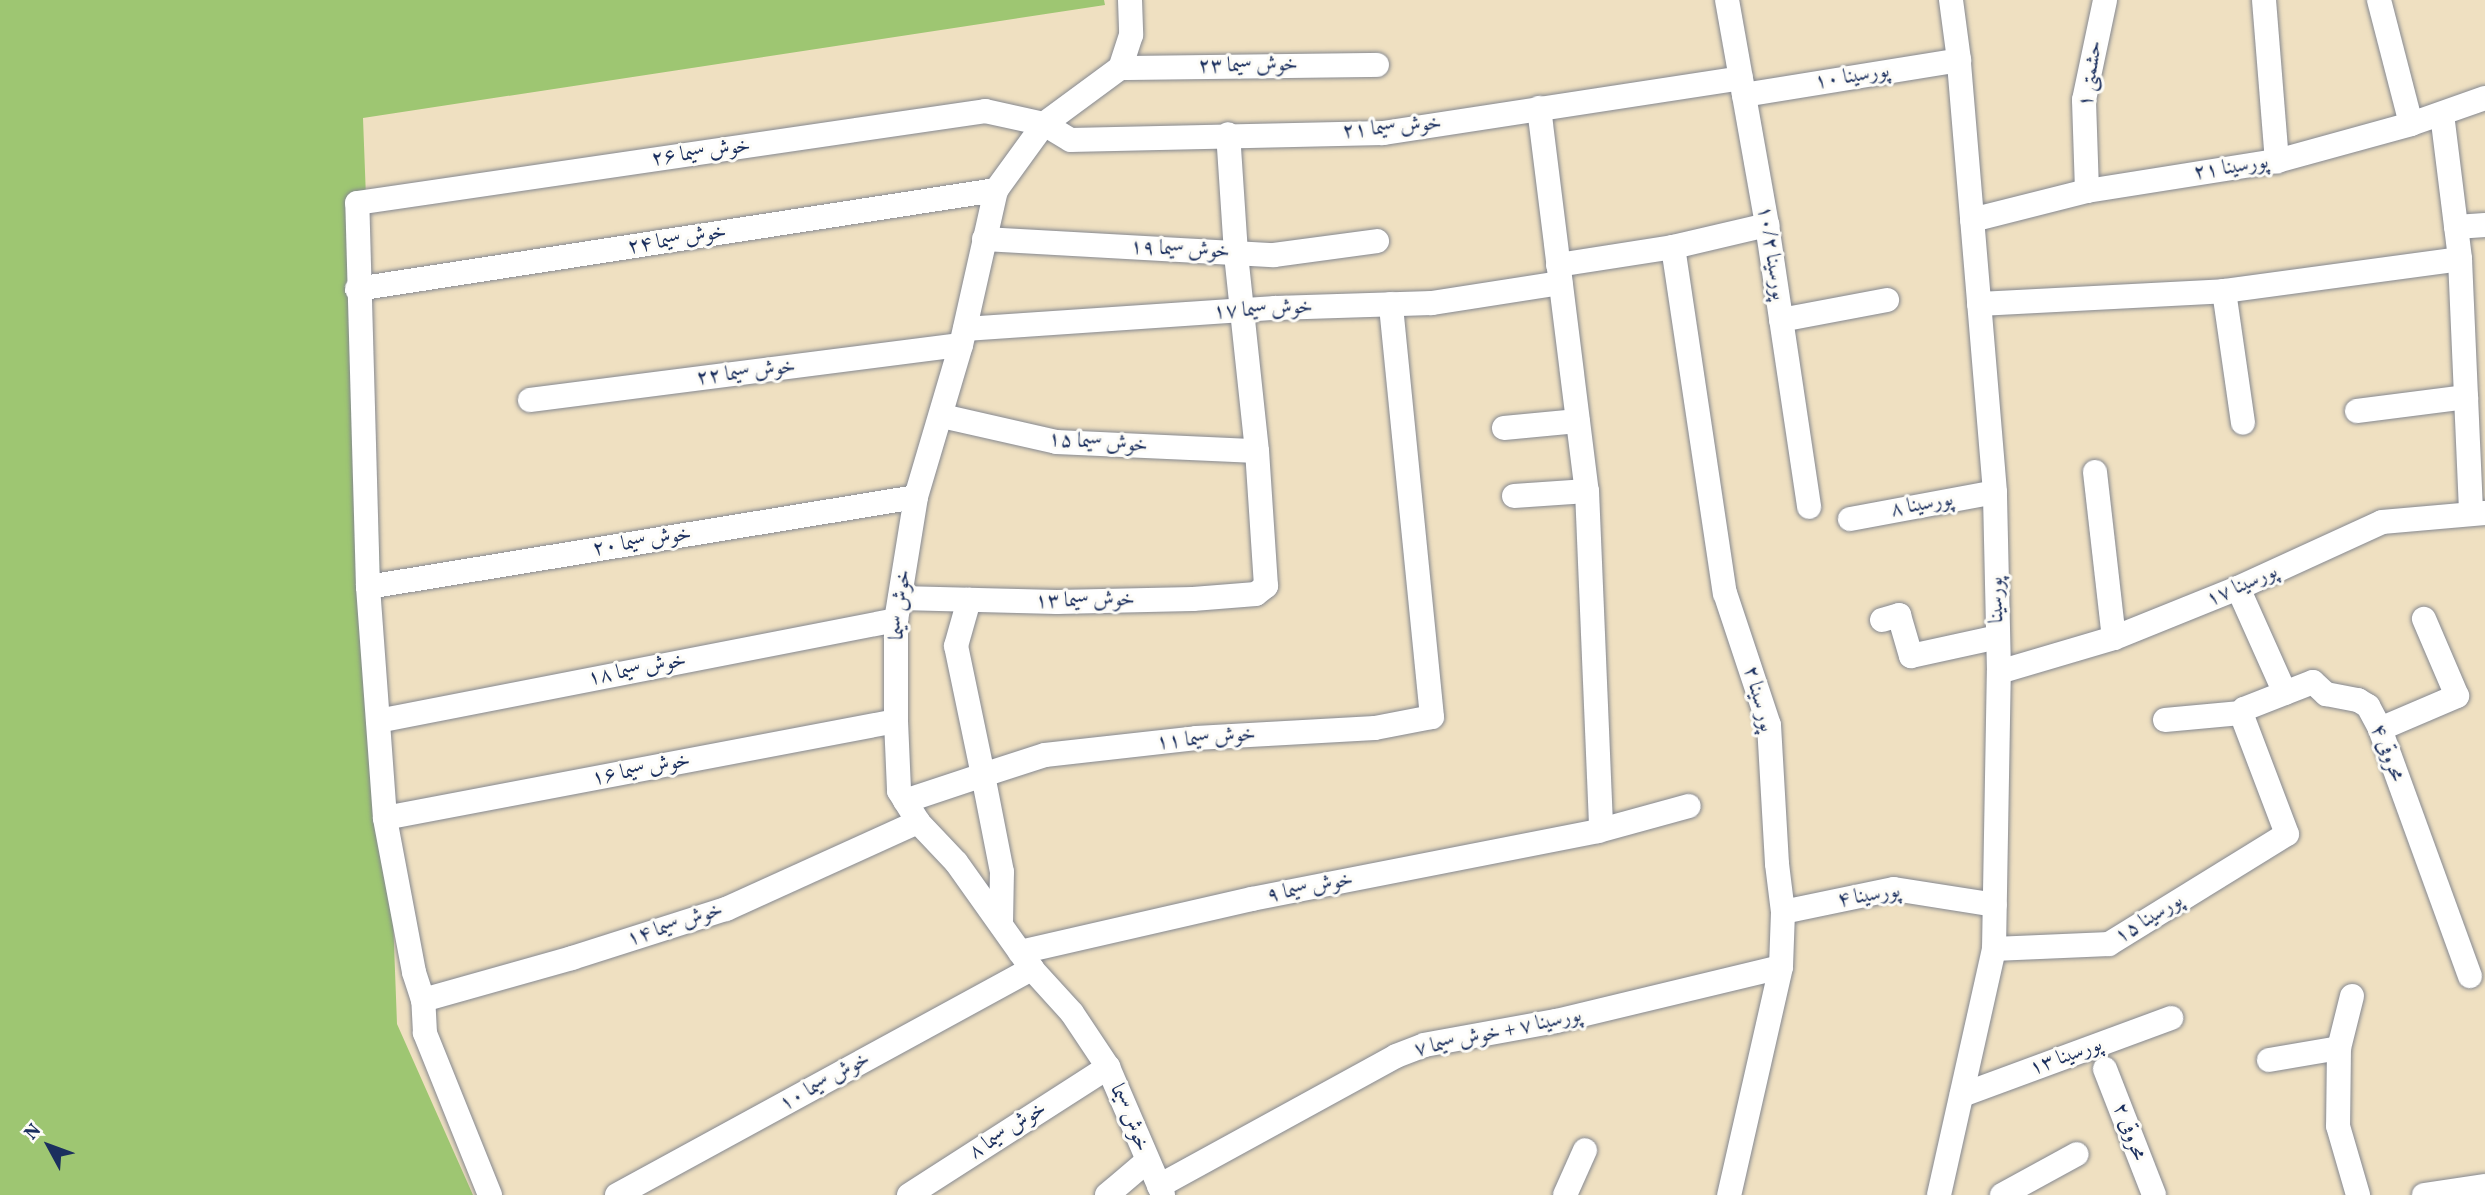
<!DOCTYPE html>
<html>
<head>
<meta charset="utf-8">
<style>
	body { margin:0 }
	#map { position:relative; width:2485px; height:1195px; overflow:hidden; background:#efe0c1; font-family:Vollkorn,Amiri,serif }
	div>[style] { position:absolute }
	.green>* { inset:0; background:#9ec672 }
	.roads { filter:drop-shadow(0 0 2px #858890) drop-shadow(0 0 2px #858890) }
	.minor>* { height:24px; margin:-12px; padding:0 12px; transform-origin:12px; border-radius:12px; background:#fff }
	span { translate:-50% -50%; white-space:nowrap; text-align:center; line-height:1.15; -webkit-text-stroke:6px #fdfcf7; paint-order:stroke }
	.street-label { font-size:21px; color:#1b2f5e }
	.north { position:absolute; left:14px; top:1111px; width:70px; height:70px; -webkit-text-stroke:5px #fdfcf7; paint-order:stroke; rotate:311deg; font-size:19px; font-weight:700; line-height:28px; text-align:center; color:#1b2f5e }
	.north::after { content:''; display:block; margin:auto; width:24px; height:32px; background:#1b2f5e; clip-path:polygon(50% 0,100% 100%,50% 72%,0 100%) }
</style>
</head>
<body>
<div id="map">
	<div class="green">
		<i style="clip-path:polygon(0 0,1104px 0,1105px 5px,363px 118px,397px 1024px,473px 1195px,0 1195px)"></i>
	</div>
	<div class="roads">
		<div class="minor">
			<i style="left:1130px;top:0;width:35px;rotate:88deg"></i>
			<i style="left:1131px;top:35px;width:35px;rotate:108deg"></i>
			<i style="left:1120px;top:68px;width:94px;rotate:143.6deg"></i>
			<i style="left:1044px;top:124px;width:82px;rotate:126deg"></i>
			<i style="left:996px;top:190px;width:159px;rotate:102.7deg"></i>
			<i style="left:961px;top:345px;width:159px;rotate:106.5deg"></i>
			<i style="left:916px;top:497px;width:125px;rotate:99.2deg"></i>
			<i style="left:896px;top:620px;width:101px;rotate:90deg"></i>
			<i style="left:896px;top:721px;width:70px;rotate:87.5deg"></i>
			<i style="left:899px;top:791px;width:36px;rotate:58deg"></i>
			<i style="left:918px;top:822px;width:55px;rotate:46.5deg"></i>
			<i style="left:956px;top:862px;width:131px;rotate:54.6deg"></i>
			<i style="left:1032px;top:969px;width:59px;rotate:47.7deg"></i>
			<i style="left:1072px;top:1013px;width:65px;rotate:56.3deg"></i>
			<i style="left:1108px;top:1067px;width:139px;rotate:66.7deg"></i>
			<i style="left:1727px;top:0;width:229px;rotate:79.9deg"></i>
			<i style="left:1767px;top:225px;width:285px;rotate:81.5deg"></i>
			<i style="left:2264px;top:0;width:162px;rotate:85.4deg"></i>
			<i style="left:2379px;top:0;width:128px;rotate:75.5deg"></i>
			<i style="left:1120px;top:68px;width:257px;rotate:-0.7deg"></i>
			<i style="left:1744px;top:95px;width:218px;rotate:-9.2deg"></i>
			<i style="left:1539px;top:108px;width:386px;rotate:82.9deg"></i>
			<i style="left:1587px;top:491px;width:338px;rotate:87.6deg"></i>
			<i style="left:2442px;top:114px;width:146px;rotate:82.9deg"></i>
			<i style="left:2460px;top:259px;width:255px;rotate:87.5deg"></i>
			<i style="left:2087px;top:191px;width:91px;rotate:-91.9deg"></i>
			<i style="left:2084px;top:100px;width:102px;rotate:-78.1deg"></i>
			<i style="left:1972px;top:220px;width:119px;rotate:-14.2deg"></i>
			<i style="left:2087px;top:191px;width:192px;rotate:-9deg"></i>
			<i style="left:2277px;top:161px;width:139px;rotate:-15.4deg"></i>
			<i style="left:2411px;top:124px;width:78px;rotate:-19.4deg"></i>
			<i style="left:2456px;top:227px;width:29px;rotate:-4deg"></i>
			<i style="left:984px;top:239px;width:290px;rotate:3.2deg"></i>
			<i style="left:1274px;top:255px;width:104px;rotate:-7.7deg"></i>
			<i style="left:1673px;top:247px;width:350px;rotate:81.5deg"></i>
			<i style="left:1725px;top:593px;width:139px;rotate:71.6deg"></i>
			<i style="left:1769px;top:725px;width:139px;rotate:86.7deg"></i>
			<i style="left:1777px;top:864px;width:48px;rotate:82.9deg"></i>
			<i style="left:1783px;top:912px;width:55px;rotate:92.1deg"></i>
			<i style="left:1781px;top:967px;width:234px;rotate:102.8deg"></i>
			<i style="left:1558px;top:265px;width:116px;rotate:-8.9deg"></i>
			<i style="left:1673px;top:247px;width:97px;rotate:-13.2deg"></i>
			<i style="left:357px;top:289px;width:647px;rotate:-8.81deg"></i>
			<i style="left:2224px;top:291px;width:133px;rotate:81.8deg"></i>
			<i style="left:1979px;top:304px;width:245px;rotate:-3deg"></i>
			<i style="left:2224px;top:291px;width:238px;rotate:-7.7deg"></i>
			<i style="left:1781px;top:320px;width:108px;rotate:-10.7deg"></i>
			<i style="left:965px;top:329px;width:311px;rotate:-3.9deg"></i>
			<i style="left:1275px;top:308px;width:157px;rotate:-1.8deg"></i>
			<i style="left:1432px;top:303px;width:130px;rotate:-8.9deg"></i>
			<i style="left:530px;top:400px;width:434px;rotate:-7.3deg"></i>
			<i style="left:2357px;top:411px;width:110px;rotate:-7.3deg"></i>
			<i style="left:942px;top:416px;width:117px;rotate:12.8deg"></i>
			<i style="left:1056px;top:442px;width:201px;rotate:2.6deg"></i>
			<i style="left:1504px;top:428px;width:74px;rotate:-5.4deg"></i>
			<i style="left:2095px;top:472px;width:167px;rotate:83.5deg"></i>
			<i style="left:1514px;top:496px;width:73px;rotate:-3.9deg"></i>
			<i style="left:1850px;top:519px;width:147px;rotate:-10.5deg"></i>
			<i style="left:368px;top:587px;width:555px;rotate:-9.33deg"></i>
			<i style="left:2238px;top:588px;width:115px;rotate:65.9deg"></i>
			<i style="left:900px;top:598px;width:157px;rotate:1.5deg"></i>
			<i style="left:1057px;top:602px;width:136px;rotate:-1.3deg"></i>
			<i style="left:1193px;top:599px;width:63px;rotate:-4.5deg"></i>
			<i style="left:1256px;top:594px;width:13px;rotate:-39deg"></i>
			<i style="left:1266px;top:586px;width:135px;rotate:-93.8deg"></i>
			<i style="left:1257px;top:451px;width:199px;rotate:-96.1deg"></i>
			<i style="left:1236px;top:253px;width:119px;rotate:-93.8deg"></i>
			<i style="left:1882px;top:620px;width:18px;rotate:-16deg"></i>
			<i style="left:1899px;top:615px;width:43px;rotate:73.7deg"></i>
			<i style="left:1911px;top:656px;width:89px;rotate:-12.3deg"></i>
			<i style="left:1999px;top:672px;width:120px;rotate:-16.5deg"></i>
			<i style="left:2114px;top:638px;width:134px;rotate:-22deg"></i>
			<i style="left:2238px;top:588px;width:158px;rotate:-24.6deg"></i>
			<i style="left:2382px;top:522px;width:103px;rotate:-5deg"></i>
			<i style="left:2165px;top:720px;width:76px;rotate:-5.3deg"></i>
			<i style="left:378px;top:721px;width:528px;rotate:-11.03deg"></i>
			<i style="left:2380px;top:729px;width:84px;rotate:-23.2deg"></i>
			<i style="left:2457px;top:696px;width:84px;rotate:-113.2deg"></i>
			<i style="left:905px;top:801px;width:82px;rotate:-18.4deg"></i>
			<i style="left:983px;top:775px;width:132px;rotate:-101.8deg"></i>
			<i style="left:956px;top:646px;width:48px;rotate:-74.2deg"></i>
			<i style="left:385px;top:818px;width:520px;rotate:-10.75deg"></i>
			<i style="left:1783px;top:912px;width:113px;rotate:-11.7deg"></i>
			<i style="left:1894px;top:889px;width:102px;rotate:9deg"></i>
			<i style="left:1001px;top:923px;width:51px;rotate:-88.9deg"></i>
			<i style="left:1002px;top:872px;width:99px;rotate:-101.1deg"></i>
			<i style="left:983px;top:775px;width:65px;rotate:-17.9deg"></i>
			<i style="left:1045px;top:755px;width:152px;rotate:-6.4deg"></i>
			<i style="left:1196px;top:738px;width:179px;rotate:-3.2deg"></i>
			<i style="left:1375px;top:728px;width:58px;rotate:-10.9deg"></i>
			<i style="left:1432px;top:717px;width:415px;rotate:-95.7deg"></i>
			<i style="left:1994px;top:949px;width:115px;rotate:-2.5deg"></i>
			<i style="left:2109px;top:944px;width:209px;rotate:-31.7deg"></i>
			<i style="left:2287px;top:834px;width:129px;rotate:-110.8deg"></i>
			<i style="left:2241px;top:713px;width:5px;rotate:-53deg"></i>
			<i style="left:2244px;top:709px;width:74px;rotate:-21.4deg"></i>
			<i style="left:2313px;top:682px;width:18px;rotate:43deg"></i>
			<i style="left:2326px;top:694px;width:33px;rotate:11deg"></i>
			<i style="left:2358px;top:700px;width:12px;rotate:31deg"></i>
			<i style="left:2368px;top:706px;width:26px;rotate:62deg"></i>
			<i style="left:2380px;top:729px;width:263px;rotate:70deg"></i>
			<i style="left:1020px;top:952px;width:238px;rotate:-12.9deg"></i>
			<i style="left:1252px;top:899px;width:353px;rotate:-11.1deg"></i>
			<i style="left:1598px;top:831px;width:94px;rotate:-15.4deg"></i>
			<i style="left:2352px;top:996px;width:54px;rotate:104deg"></i>
			<i style="left:2339px;top:1048px;width:78px;rotate:90.7deg"></i>
			<i style="left:2338px;top:1126px;width:72px;rotate:73.8deg"></i>
			<i style="left:423px;top:1000px;width:155px;rotate:-15.7deg"></i>
			<i style="left:572px;top:958px;width:162px;rotate:-17.7deg"></i>
			<i style="left:726px;top:909px;width:211px;rotate:-24.4deg"></i>
			<i style="left:2269px;top:1060px;width:71px;rotate:-9.7deg"></i>
			<i style="left:2105px;top:1069px;width:135px;rotate:68.7deg"></i>
			<i style="left:1962px;top:1095px;width:223px;rotate:-20.2deg"></i>
			<i style="left:1159px;top:1186px;width:270px;rotate:-28.7deg"></i>
			<i style="left:1396px;top:1056px;width:30px;rotate:-21deg"></i>
			<i style="left:1424px;top:1045px;width:134px;rotate:-10.3deg"></i>
			<i style="left:1556px;top:1021px;width:231px;rotate:-13.5deg"></i>
			<i style="left:490px;top:1195px;width:175px;rotate:-111.9deg"></i>
			<i style="left:425px;top:1033px;width:33px;rotate:-93deg"></i>
			<i style="left:423px;top:1000px;width:29px;rotate:-108deg"></i>
			<i style="left:414px;top:972px;width:157px;rotate:-100.7deg"></i>
			<i style="left:385px;top:818px;width:232px;rotate:-94.2deg"></i>
			<i style="left:368px;top:587px;width:384px;rotate:-91.6deg"></i>
			<i style="left:357px;top:203px;width:635px;rotate:-8.33deg"></i>
			<i style="left:985px;top:111px;width:60px;rotate:12.4deg"></i>
			<i style="left:1044px;top:124px;width:31px;rotate:31deg"></i>
			<i style="left:1071px;top:140px;width:312px;rotate:-1.3deg"></i>
			<i style="left:1383px;top:133px;width:362px;rotate:-8.7deg"></i>
			<i style="left:617px;top:1195px;width:473px;rotate:-28.6deg"></i>
			<i style="left:909px;top:1195px;width:237px;rotate:-32.7deg"></i>
			<i style="left:1107px;top:1195px;width:52px;rotate:-40.4deg"></i>
			<i style="left:1565px;top:1195px;width:49px;rotate:-66deg"></i>
			<i style="left:1939px;top:1195px;width:252px;rotate:-77.4deg"></i>
			<i style="left:1994px;top:949px;width:277px;rotate:-89deg"></i>
			<i style="left:1999px;top:672px;width:180px;rotate:-91.3deg"></i>
			<i style="left:1995px;top:492px;width:433px;rotate:-94.8deg"></i>
			<i style="left:1959px;top:60px;width:61px;rotate:-97.6deg"></i>
			<i style="left:2002px;top:1195px;width:85px;rotate:-28.7deg"></i>
			<i style="left:2424px;top:1195px;width:62px;rotate:-8.4deg"></i>
		</div>
	</div>
	<div class="street-label">
		<span style="left:1248px;top:66px;rotate:-1deg">خوش سیما ۲۳</span>
		<span style="left:2091px;top:74px;rotate:-81deg">حشمتی ۱</span>
		<span style="left:1852px;top:77px;rotate:-9deg">پورسینا ۱۰</span>
		<span style="left:1392px;top:128px;rotate:-5deg">خوش سیما ۲۱</span>
		<span style="left:701px;top:153px;rotate:-8deg">خوش سیما ۲۶</span>
		<span style="left:2231px;top:168px;rotate:-9deg">پورسینا ۲۱</span>
		<span style="left:677px;top:240px;rotate:-9deg">خوش سیما ۲۴</span>
		<span style="left:1180px;top:250px;rotate:3deg">خوش سیما ۱۹</span>
		<span style="left:1771px;top:253px;rotate:81deg">پورسینا ۱۰/۲</span>
		<span style="left:1263px;top:310px;rotate:-3deg">خوش سیما ۱۷</span>
		<span style="left:746px;top:373px;rotate:-7deg">خوش سیما ۲۲</span>
		<span style="left:1098px;top:443px;rotate:4deg">خوش سیما ۱۵</span>
		<span style="left:1922px;top:505px;rotate:-10deg">پورسینا ۸</span>
		<span style="left:642px;top:542px;rotate:-9deg">خوش سیما ۲۰</span>
		<span style="left:2242px;top:586px;rotate:-24deg">پورسینا ۱۷</span>
		<span style="left:1997px;top:600px;rotate:-91deg">پورسینا</span>
		<span style="left:1085px;top:601px;rotate:-1deg">خوش سیما ۱۳</span>
		<span style="left:901px;top:605px;rotate:-84deg">خوش سیما</span>
		<span style="left:637px;top:670px;rotate:-11deg">خوش سیما ۱۸</span>
		<span style="left:1758px;top:699px;rotate:75deg">پور سینا ۲</span>
		<span style="left:1206px;top:739px;rotate:-5deg">خوش سیما ۱۱</span>
		<span style="left:2387px;top:753px;rotate:69deg">محروقی ۴</span>
		<span style="left:641px;top:770px;rotate:-11deg">خوش سیما ۱۶</span>
		<span style="left:1310px;top:888px;rotate:-11deg">خوش سیما ۹</span>
		<span style="left:1869px;top:896px;rotate:-9deg">پورسینا ۴</span>
		<span style="left:2149px;top:919px;rotate:-32deg">پورسینا ۱۵</span>
		<span style="left:675px;top:925px;rotate:-18deg">خوش سیما ۱۴</span>
		<span style="left:1498px;top:1033px;rotate:-12deg">پورسینا ۷ + خوش سیما ۷</span>
		<span style="left:2066px;top:1057px;rotate:-20deg">پورسینا ۱۳</span>
		<span style="left:825px;top:1082px;rotate:-29deg">خوش سیما ۱۰</span>
		<span style="left:1129px;top:1118px;rotate:67deg">خوش سیما</span>
		<span style="left:1008px;top:1131px;rotate:-33deg">خوش سیما ۸</span>
		<span style="left:2129px;top:1132px;rotate:69deg">محروقی ۲</span>
	</div>
	<div class="north">N</div>
</div>
</body>
</html>
